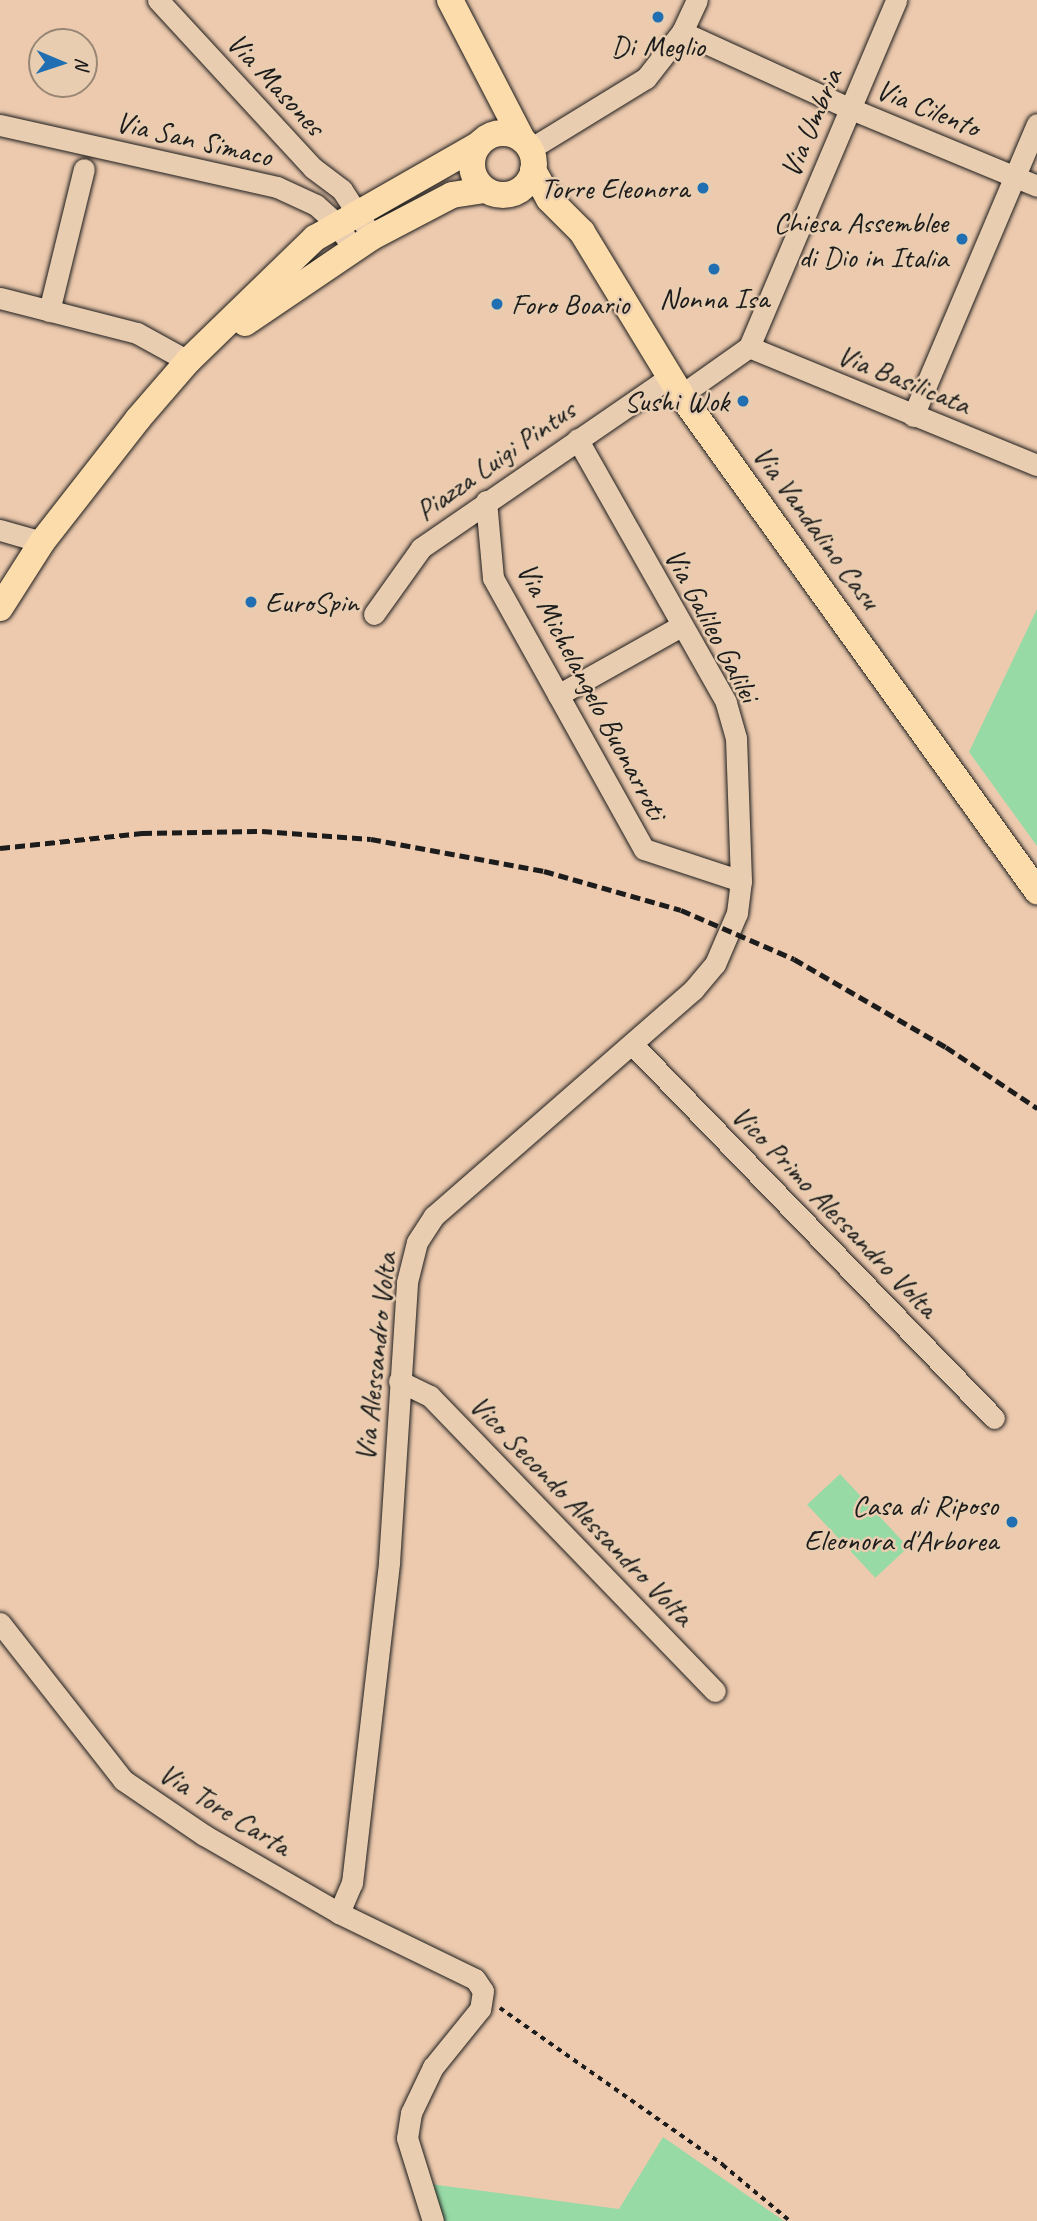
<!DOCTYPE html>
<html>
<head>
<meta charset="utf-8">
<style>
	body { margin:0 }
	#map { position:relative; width:1037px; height:2221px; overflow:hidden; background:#edcaae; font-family:Caveat,sans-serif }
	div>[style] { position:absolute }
	.green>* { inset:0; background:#97daa6; transform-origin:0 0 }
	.path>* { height:3.5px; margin-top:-1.75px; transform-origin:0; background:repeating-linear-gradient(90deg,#1c1c1c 0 5px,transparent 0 10px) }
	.roads { filter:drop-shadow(0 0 2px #1c1c1c) drop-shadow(0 0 2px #1c1c1c) }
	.minor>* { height:21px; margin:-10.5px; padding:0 10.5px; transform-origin:10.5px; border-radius:10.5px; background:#e9cdb0 }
	.major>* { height:26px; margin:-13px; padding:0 13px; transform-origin:13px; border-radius:13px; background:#fddcac }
	.major>.ring { margin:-13px; padding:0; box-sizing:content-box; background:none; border:26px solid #fddcac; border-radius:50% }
	.rail>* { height:5px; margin-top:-2.5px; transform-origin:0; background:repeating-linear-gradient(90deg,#1c1c1c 0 10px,transparent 0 15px) }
	.dots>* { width:19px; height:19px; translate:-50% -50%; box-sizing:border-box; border:4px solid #e9cdb0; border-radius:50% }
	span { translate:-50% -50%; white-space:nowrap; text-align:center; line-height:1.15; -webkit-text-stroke:5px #e9cdb0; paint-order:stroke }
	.poi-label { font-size:30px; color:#1c1c1c }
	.right { translate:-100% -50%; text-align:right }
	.left { translate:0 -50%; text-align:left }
	.street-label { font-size:30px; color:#1c1c1c }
	.north { position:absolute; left:28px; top:28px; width:70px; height:70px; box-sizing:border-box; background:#e9cdb0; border:2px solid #978675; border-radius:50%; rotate:92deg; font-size:19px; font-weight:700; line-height:28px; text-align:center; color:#1c1c1c }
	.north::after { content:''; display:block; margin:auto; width:24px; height:32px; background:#1f6fb2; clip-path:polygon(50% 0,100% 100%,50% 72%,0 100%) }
</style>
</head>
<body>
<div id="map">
	<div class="green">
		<i style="clip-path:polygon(1037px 609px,1037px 846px,969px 752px)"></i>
		<i style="left:840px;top:1474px;width:100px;height:45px;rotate:47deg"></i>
		<i style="clip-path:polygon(663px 2137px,784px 2221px,437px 2221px,430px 2184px,619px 2209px)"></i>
	</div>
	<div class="path">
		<i style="left:500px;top:2008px;width:273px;rotate:35.1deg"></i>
		<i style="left:723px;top:2165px;width:87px;rotate:39.9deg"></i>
	</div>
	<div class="roads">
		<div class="minor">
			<i style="left:158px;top:0;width:229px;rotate:47.3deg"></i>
			<i style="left:313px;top:168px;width:36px;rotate:37deg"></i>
			<i style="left:342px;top:190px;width:44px;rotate:57deg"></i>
			<i style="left:682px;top:32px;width:183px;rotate:24.5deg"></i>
			<i style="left:849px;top:108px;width:204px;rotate:22.5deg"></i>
			<i style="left:0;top:125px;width:284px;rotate:12.6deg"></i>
			<i style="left:277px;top:187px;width:43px;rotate:24.8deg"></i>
			<i style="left:316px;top:205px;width:28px;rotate:42deg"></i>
			<i style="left:337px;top:224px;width:30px;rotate:57deg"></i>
			<i style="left:530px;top:149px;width:136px;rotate:-31.5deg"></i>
			<i style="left:646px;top:78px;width:58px;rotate:-52deg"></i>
			<i style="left:682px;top:32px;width:35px;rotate:-65deg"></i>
			<i style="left:0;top:298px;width:141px;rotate:14.3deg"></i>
			<i style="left:137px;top:333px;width:58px;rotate:28.8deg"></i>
			<i style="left:49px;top:311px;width:146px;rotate:-76.2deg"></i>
			<i style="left:749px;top:347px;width:311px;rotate:22.3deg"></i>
			<i style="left:681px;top:395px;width:83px;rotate:-35.2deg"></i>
			<i style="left:749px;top:347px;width:377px;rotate:-67deg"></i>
			<i style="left:913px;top:416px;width:317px;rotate:-67deg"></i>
			<i style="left:486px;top:501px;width:77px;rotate:84.8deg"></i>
			<i style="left:493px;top:578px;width:310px;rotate:60.9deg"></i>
			<i style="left:644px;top:849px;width:102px;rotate:18.3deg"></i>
			<i style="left:0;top:530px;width:44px;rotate:15.9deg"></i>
			<i style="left:374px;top:614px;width:81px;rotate:-54.5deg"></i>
			<i style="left:421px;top:548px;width:302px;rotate:-34.5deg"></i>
			<i style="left:558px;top:695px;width:141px;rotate:-29.3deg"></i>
			<i style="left:633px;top:1045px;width:519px;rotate:45.94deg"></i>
			<i style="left:399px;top:1381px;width:34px;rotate:26deg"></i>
			<i style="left:430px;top:1396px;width:410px;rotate:46deg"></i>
			<i style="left:0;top:1623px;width:199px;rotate:51.9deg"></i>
			<i style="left:123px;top:1780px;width:98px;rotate:34.2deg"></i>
			<i style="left:204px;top:1835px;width:156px;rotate:30deg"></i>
			<i style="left:339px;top:1913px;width:151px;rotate:25.9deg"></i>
			<i style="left:475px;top:1979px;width:14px;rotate:56deg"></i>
			<i style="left:483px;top:1991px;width:18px;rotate:99deg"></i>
			<i style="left:480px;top:2009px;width:75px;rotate:129deg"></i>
			<i style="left:433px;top:2067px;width:51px;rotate:115.6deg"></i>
			<i style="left:411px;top:2113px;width:25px;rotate:99deg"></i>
			<i style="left:407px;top:2138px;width:87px;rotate:72.6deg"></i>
			<i style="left:339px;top:1913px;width:33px;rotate:-67deg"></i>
			<i style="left:352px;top:1883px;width:323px;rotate:-83.4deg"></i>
			<i style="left:389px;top:1562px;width:281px;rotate:-86.3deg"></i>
			<i style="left:407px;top:1282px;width:41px;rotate:-76deg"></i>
			<i style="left:417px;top:1242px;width:31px;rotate:-57deg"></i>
			<i style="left:434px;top:1216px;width:344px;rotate:-41.1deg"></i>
			<i style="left:693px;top:990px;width:34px;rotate:-50deg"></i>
			<i style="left:715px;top:964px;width:56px;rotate:-66.7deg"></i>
			<i style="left:737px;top:913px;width:32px;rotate:-83deg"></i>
			<i style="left:741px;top:881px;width:143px;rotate:-92deg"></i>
			<i style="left:736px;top:738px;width:37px;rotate:-106deg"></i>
			<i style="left:726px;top:702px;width:302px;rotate:-119.5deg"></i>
		</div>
		<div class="major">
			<i style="left:450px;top:0;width:157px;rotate:62.6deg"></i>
			<i class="ring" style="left:472px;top:133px;width:36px;height:36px"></i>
			<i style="left:533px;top:170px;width:33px;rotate:61deg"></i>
			<i style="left:549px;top:199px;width:47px;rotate:45deg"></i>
			<i style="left:582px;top:232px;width:191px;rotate:58.7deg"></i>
			<i style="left:681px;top:395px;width:611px;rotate:54.33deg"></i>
			<i style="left:245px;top:323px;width:153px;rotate:-34.1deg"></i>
			<i style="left:372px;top:237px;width:90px;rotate:-27.7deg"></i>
			<i style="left:452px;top:195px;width:33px;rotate:-9deg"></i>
			<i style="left:0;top:608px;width:78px;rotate:-57.5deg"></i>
			<i style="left:42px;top:542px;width:156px;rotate:-52deg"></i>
			<i style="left:138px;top:419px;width:77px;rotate:-49.2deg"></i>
			<i style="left:188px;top:361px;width:177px;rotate:-44.1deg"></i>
			<i style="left:315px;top:238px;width:188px;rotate:-29.7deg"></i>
		</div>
	</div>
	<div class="rail">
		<i style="left:0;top:848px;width:143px;rotate:-6deg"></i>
		<i style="left:142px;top:833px;width:120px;rotate:-1deg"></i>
		<i style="left:262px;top:831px;width:109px;rotate:4.2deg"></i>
		<i style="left:371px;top:839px;width:176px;rotate:10.5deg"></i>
		<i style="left:544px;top:871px;width:142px;rotate:15.9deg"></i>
		<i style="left:681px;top:910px;width:123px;rotate:23.4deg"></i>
		<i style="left:794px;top:959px;width:176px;rotate:30.1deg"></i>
		<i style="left:946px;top:1047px;width:110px;rotate:33.8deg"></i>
	</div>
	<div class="dots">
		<i style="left:658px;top:17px;background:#1f6fb2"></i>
		<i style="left:703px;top:188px;background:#1f6fb2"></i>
		<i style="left:962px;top:239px;background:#1f6fb2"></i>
		<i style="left:714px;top:269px;background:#1f6fb2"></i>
		<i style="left:497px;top:304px;background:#1f6fb2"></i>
		<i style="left:743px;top:401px;background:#1f6fb2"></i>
		<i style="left:251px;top:602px;background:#1f6fb2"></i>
		<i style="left:1012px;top:1522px;background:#1f6fb2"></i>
	</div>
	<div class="poi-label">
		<span style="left:658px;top:46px">Di Meglio</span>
		<span class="right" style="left:689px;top:188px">Torre Eleonora</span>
		<span class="right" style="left:948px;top:239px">Chiesa Assemblee<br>di Dio in Italia</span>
		<span style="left:714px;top:298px">Nonna Isa</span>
		<span class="left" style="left:511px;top:304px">Foro Boario</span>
		<span class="right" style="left:729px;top:401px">Sushi Wok</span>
		<span class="left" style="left:265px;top:602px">EuroSpin</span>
		<span class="right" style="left:998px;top:1522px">Casa di Riposo<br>Eleonora d'Arborea</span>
	</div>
	<div class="street-label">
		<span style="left:276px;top:84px;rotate:47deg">Via Masones</span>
		<span style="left:928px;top:108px;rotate:22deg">Via Cilento</span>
		<span style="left:811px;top:123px;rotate:-67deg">Via Umbria</span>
		<span style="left:194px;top:139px;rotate:13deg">Via San Simaco</span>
		<span style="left:904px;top:379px;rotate:22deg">Via Basilicata</span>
		<span style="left:495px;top:460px;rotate:-35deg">Piazza Luigi Pintus</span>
		<span style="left:817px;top:527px;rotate:54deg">Via Vandalino Casu</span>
		<span style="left:712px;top:625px;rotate:62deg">Via Galileo Galilei</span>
		<span style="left:592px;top:691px;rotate:62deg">Via Michelangelo Buonarroti</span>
		<span style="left:835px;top:1211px;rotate:46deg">Vico Primo Alessandro Volta</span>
		<span style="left:375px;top:1357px;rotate:-84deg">Via Alessandro Volta</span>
		<span style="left:582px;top:1510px;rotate:46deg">Vico Secondo Alessandro Volta</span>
		<span style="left:225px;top:1809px;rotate:32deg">Via Tore Carta</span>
	</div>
	<div class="north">N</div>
</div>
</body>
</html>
